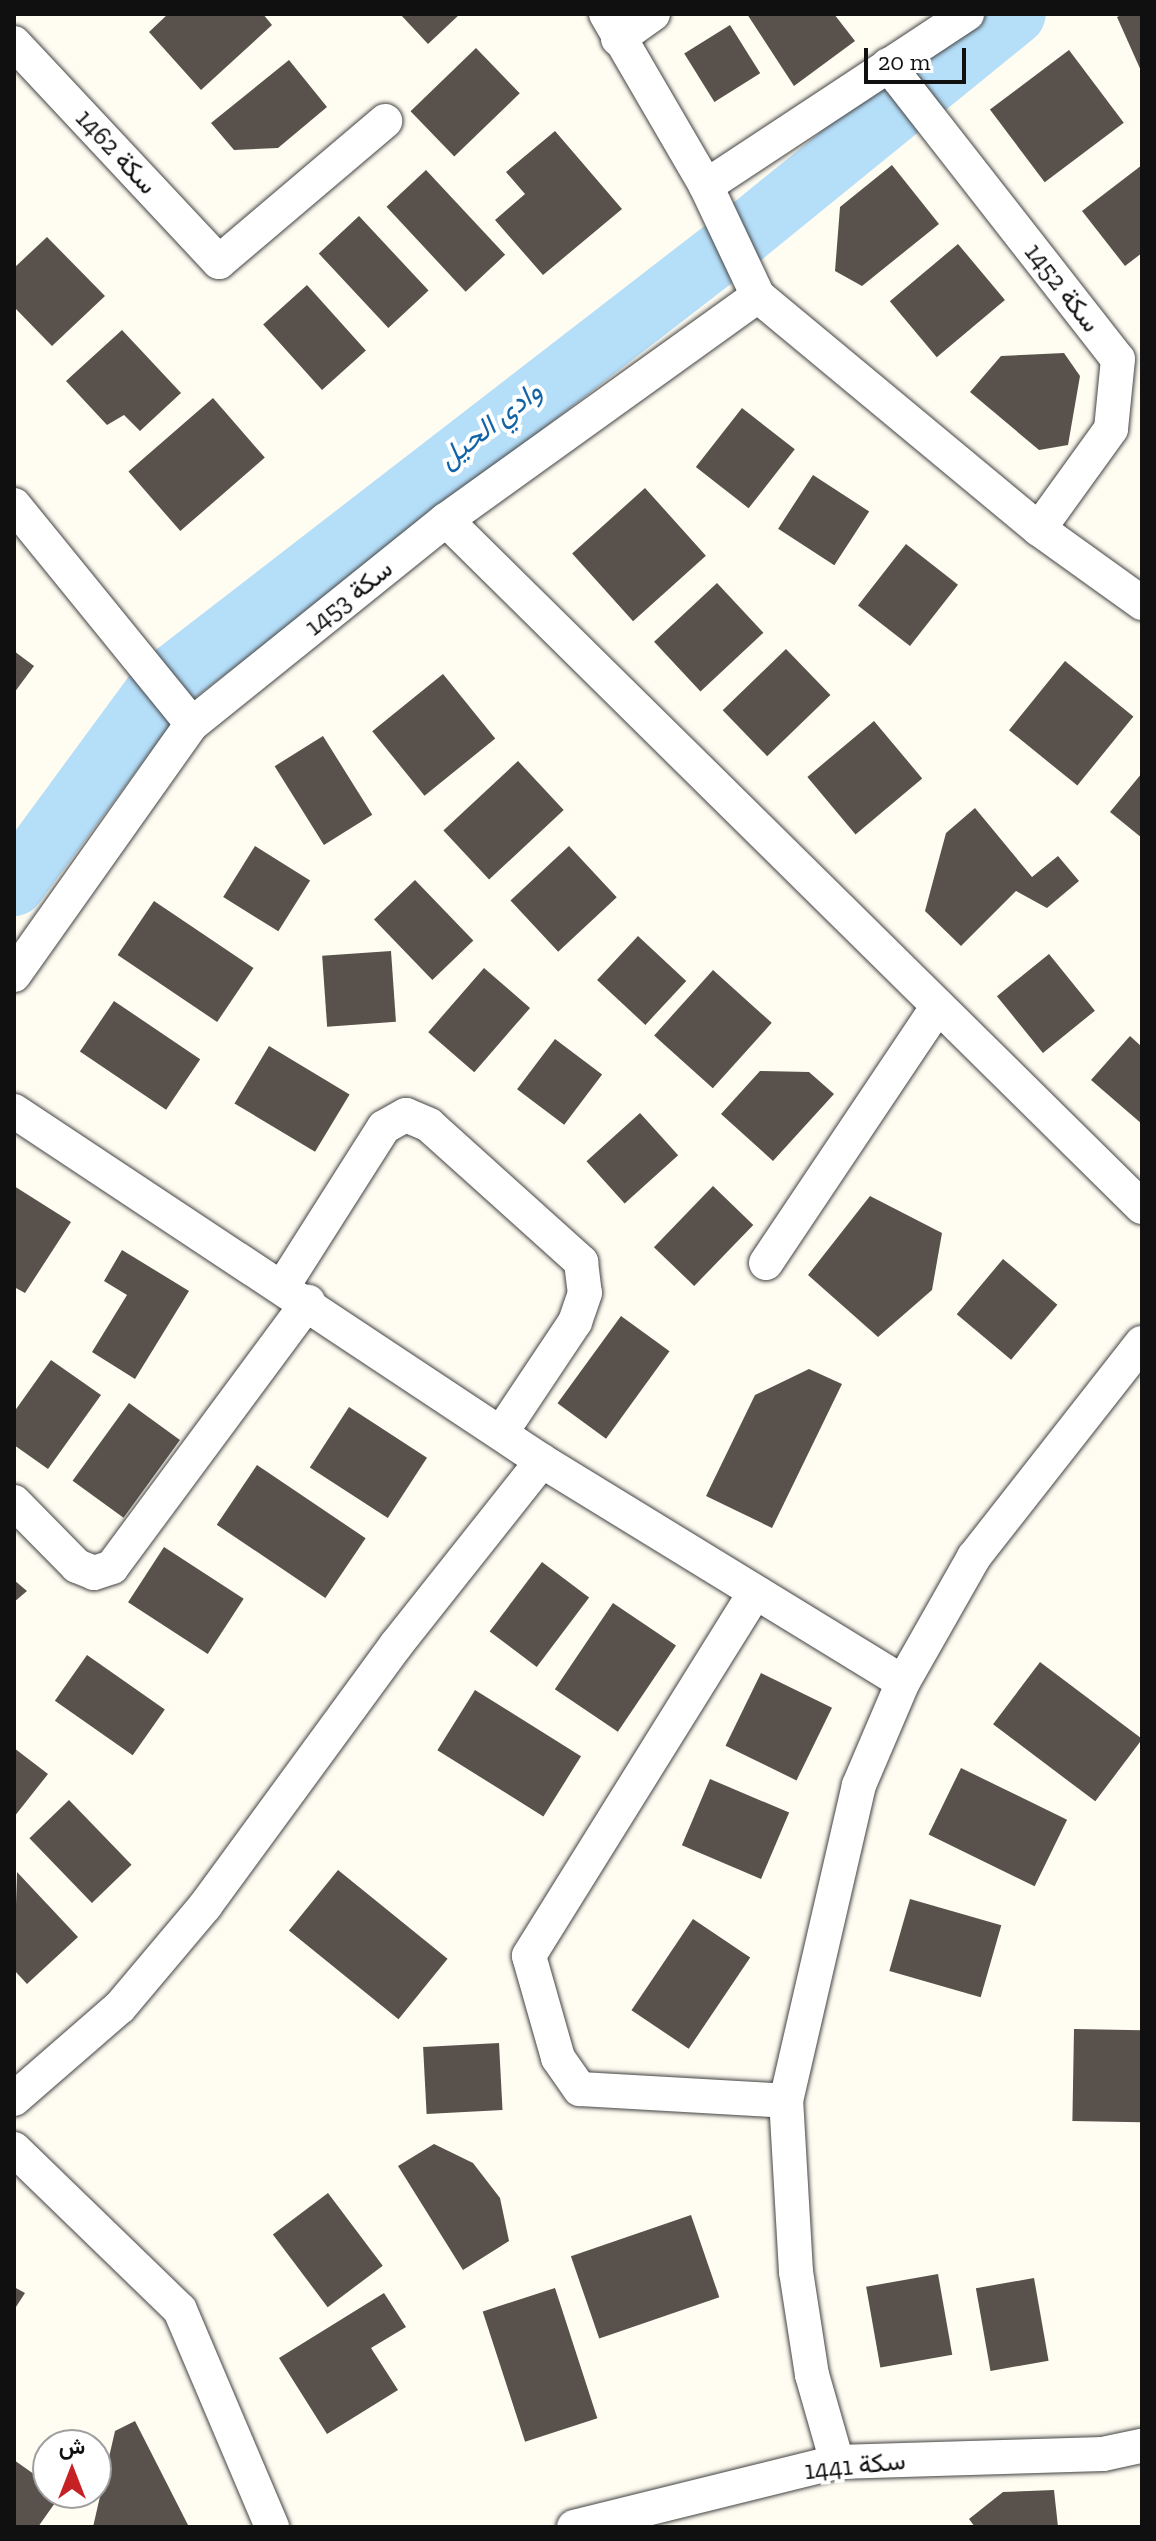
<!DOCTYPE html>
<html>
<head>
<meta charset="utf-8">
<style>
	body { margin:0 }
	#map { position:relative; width:1156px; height:2541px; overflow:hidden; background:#fffdf2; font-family:"Zilla Slab",Vazirmatn,serif }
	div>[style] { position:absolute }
	.river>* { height:62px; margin:-31px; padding:0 31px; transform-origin:31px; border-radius:31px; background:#b5def9 }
	.building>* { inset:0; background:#59514b; transform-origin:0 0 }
	.roads { filter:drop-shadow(0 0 2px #434343) drop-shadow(0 0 2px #434343) }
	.minor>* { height:34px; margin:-17px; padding:0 17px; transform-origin:17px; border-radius:17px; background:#fff }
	span { translate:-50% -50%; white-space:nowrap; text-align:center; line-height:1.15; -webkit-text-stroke:8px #fff; paint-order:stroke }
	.street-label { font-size:26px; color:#101010 }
	.water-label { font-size:28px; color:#1363a7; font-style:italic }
	.frame { position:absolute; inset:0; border:16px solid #101010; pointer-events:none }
	.north { position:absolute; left:32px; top:2429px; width:80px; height:80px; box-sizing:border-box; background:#fff; border:2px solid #9f9f9f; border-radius:50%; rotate:0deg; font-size:22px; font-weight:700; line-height:32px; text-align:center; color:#101010 }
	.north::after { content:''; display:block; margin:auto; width:28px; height:36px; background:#c62125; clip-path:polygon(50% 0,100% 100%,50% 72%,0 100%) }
	.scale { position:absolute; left:864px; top:48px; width:102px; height:36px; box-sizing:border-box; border:4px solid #101010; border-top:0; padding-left:10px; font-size:24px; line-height:28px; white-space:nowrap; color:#101010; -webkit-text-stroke:6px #fff; paint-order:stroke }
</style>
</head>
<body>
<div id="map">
	<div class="river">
		<i style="left:14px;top:885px;width:248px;rotate:-53.7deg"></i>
		<i style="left:161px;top:685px;width:723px;rotate:-37.69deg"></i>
		<i style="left:733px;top:243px;width:363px;rotate:-39.1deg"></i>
	</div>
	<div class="building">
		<i style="clip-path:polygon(168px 14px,263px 14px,272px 25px,201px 90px,149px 32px)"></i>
		<i style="clip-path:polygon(400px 14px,460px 14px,428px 44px)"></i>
		<i style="clip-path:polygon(747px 14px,834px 14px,855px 41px,794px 86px)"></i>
		<i style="clip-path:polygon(1124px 14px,1142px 14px,1142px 73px,1117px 17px)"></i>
		<i style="left:730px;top:25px;width:57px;height:54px;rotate:58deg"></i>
		<i style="left:476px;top:48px;width:63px;height:91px;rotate:46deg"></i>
		<i style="left:1069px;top:50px;width:91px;height:99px;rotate:53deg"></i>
		<i style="clip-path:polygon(289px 60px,327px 107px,278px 148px,234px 150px,211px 123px)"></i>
		<i style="clip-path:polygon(555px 131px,622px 209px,543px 275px,495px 220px,525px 194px,506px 172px)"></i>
		<i style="clip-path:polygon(892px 165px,939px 224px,862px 286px,835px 271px,840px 207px)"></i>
		<i style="clip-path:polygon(1142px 165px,1142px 253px,1125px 266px,1082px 211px)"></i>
		<i style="left:426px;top:170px;width:116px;height:54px;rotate:47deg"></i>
		<i style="left:359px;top:216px;width:102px;height:55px;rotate:47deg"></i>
		<i style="clip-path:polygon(47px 237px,105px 296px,52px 346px,14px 307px,14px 268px)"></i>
		<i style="left:958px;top:244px;width:73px;height:89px;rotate:50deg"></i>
		<i style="left:307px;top:285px;width:88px;height:59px;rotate:48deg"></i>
		<i style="clip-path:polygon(122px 330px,181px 393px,140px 431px,124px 415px,107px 425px,66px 381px)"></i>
		<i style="clip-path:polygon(1064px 353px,1080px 376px,1068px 445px,1039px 450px,970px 392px,1001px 356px)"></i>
		<i style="left:213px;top:398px;width:79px;height:112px;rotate:49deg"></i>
		<i style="left:742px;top:408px;width:67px;height:75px;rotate:38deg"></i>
		<i style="left:813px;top:475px;width:67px;height:64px;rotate:33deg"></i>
		<i style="left:645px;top:488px;width:91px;height:98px;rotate:48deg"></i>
		<i style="left:906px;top:544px;width:66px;height:78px;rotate:38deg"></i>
		<i style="left:717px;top:583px;width:68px;height:86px;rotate:47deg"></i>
		<i style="left:786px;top:649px;width:64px;height:88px;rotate:46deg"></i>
		<i style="clip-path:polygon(14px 651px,34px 666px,14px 693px)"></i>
		<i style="left:1065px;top:661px;width:88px;height:89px;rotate:39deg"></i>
		<i style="left:443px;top:674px;width:83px;height:91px;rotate:51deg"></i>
		<i style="left:874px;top:721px;width:75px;height:87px;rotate:50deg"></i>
		<i style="left:323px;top:736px;width:93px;height:57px;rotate:58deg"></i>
		<i style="left:518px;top:761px;width:67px;height:102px;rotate:47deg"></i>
		<i style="clip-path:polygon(1142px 773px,1142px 838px,1110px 812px)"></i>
		<i style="clip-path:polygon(975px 808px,1032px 877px,1058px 856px,1079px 881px,1047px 908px,1016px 891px,961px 946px,925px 911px,946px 833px)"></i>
		<i style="left:255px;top:846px;width:65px;height:60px;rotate:32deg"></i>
		<i style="left:569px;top:846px;width:70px;height:80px;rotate:47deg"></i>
		<i style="left:415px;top:880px;width:84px;height:57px;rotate:46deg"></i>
		<i style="left:154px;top:901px;width:120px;height:65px;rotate:34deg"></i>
		<i style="left:638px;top:936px;width:66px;height:60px;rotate:43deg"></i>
		<i style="left:391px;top:951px;width:71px;height:69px;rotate:86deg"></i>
		<i style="left:1049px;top:954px;width:73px;height:67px;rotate:51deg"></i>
		<i style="left:484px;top:968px;width:61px;height:85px;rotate:41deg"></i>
		<i style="left:713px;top:970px;width:79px;height:88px;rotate:42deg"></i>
		<i style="left:114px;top:1001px;width:104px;height:61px;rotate:34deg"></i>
		<i style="clip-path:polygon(1130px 1036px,1142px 1047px,1142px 1124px,1091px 1080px)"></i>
		<i style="left:555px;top:1039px;width:59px;height:63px;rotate:37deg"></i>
		<i style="left:269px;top:1046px;width:94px;height:67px;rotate:31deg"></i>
		<i style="clip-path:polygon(760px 1071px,809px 1072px,834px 1094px,773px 1161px,721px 1114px)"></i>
		<i style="left:640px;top:1113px;width:57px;height:72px;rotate:48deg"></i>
		<i style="clip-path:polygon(14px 1186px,71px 1222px,25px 1293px,14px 1287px)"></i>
		<i style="left:713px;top:1186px;width:56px;height:85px;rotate:44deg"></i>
		<i style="clip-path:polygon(870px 1196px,942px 1233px,932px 1290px,878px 1337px,808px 1275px)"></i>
		<i style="clip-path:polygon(122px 1250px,189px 1291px,135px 1379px,92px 1352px,127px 1295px,104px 1281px)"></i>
		<i style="left:1003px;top:1259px;width:71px;height:72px;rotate:40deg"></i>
		<i style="left:621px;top:1316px;width:60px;height:108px;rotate:36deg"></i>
		<i style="clip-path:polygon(51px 1360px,101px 1395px,48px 1469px,14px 1445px,14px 1412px)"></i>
		<i style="clip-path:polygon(809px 1369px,842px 1384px,772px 1528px,706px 1496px,755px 1395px)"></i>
		<i style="left:129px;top:1403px;width:63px;height:96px;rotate:36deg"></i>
		<i style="left:349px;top:1407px;width:93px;height:72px;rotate:33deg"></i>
		<i style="left:257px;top:1465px;width:131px;height:72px;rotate:34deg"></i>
		<i style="left:164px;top:1547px;width:95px;height:66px;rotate:33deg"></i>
		<i style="left:542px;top:1562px;width:59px;height:87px;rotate:37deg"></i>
		<i style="clip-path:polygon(14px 1580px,27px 1591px,14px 1602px)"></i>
		<i style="left:613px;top:1603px;width:76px;height:104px;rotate:34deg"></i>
		<i style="left:87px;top:1655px;width:95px;height:56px;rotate:35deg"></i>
		<i style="left:1040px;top:1662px;width:128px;height:78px;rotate:37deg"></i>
		<i style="left:761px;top:1673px;width:79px;height:81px;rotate:26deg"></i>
		<i style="left:475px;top:1690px;width:125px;height:71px;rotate:32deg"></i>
		<i style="clip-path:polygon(14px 1748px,48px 1774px,14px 1817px)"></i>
		<i style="left:961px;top:1768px;width:118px;height:74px;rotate:26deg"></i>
		<i style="left:710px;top:1779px;width:86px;height:72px;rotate:23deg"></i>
		<i style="left:69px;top:1800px;width:90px;height:55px;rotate:46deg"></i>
		<i style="left:338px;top:1870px;width:141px;height:78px;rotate:39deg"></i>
		<i style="clip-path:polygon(17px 1872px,78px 1937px,27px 1984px,14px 1970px)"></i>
		<i style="left:910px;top:1899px;width:95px;height:75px;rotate:16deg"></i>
		<i style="left:693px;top:1919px;width:69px;height:110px;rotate:34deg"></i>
		<i style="left:1074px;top:2029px;width:68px;height:92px;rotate:1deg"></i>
		<i style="left:499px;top:2043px;width:67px;height:76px;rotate:87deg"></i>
		<i style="clip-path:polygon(434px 2144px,473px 2163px,500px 2198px,509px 2241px,463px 2270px,398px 2166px)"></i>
		<i style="left:328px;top:2193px;width:91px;height:69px;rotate:53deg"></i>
		<i style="left:691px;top:2215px;width:87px;height:127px;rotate:71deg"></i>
		<i style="left:938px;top:2274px;width:82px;height:73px;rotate:80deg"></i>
		<i style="left:1034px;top:2278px;width:84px;height:59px;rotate:80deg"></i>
		<i style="clip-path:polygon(14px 2287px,25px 2293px,14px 2310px)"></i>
		<i style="left:555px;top:2288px;width:137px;height:76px;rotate:72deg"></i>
		<i style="clip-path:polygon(384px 2293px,406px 2327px,371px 2348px,398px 2390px,327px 2434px,279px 2358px)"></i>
		<i style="clip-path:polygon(135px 2421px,189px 2527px,93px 2527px,115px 2431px)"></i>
		<i style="clip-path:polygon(14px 2460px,48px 2484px,48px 2493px,62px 2493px,38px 2527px,14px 2527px)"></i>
		<i style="clip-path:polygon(1054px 2490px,1058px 2527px,975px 2527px,969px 2519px,1003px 2492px)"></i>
	</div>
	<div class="roads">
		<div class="minor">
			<i style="left:606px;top:14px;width:199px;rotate:59.8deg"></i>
			<i style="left:706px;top:186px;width:122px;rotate:64.7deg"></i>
			<i style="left:758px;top:296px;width:365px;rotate:39.7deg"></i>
			<i style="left:1039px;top:529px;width:127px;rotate:35.7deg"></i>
			<i style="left:618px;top:39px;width:43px;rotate:-35.5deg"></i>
			<i style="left:14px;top:43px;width:300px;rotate:46.9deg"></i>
			<i style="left:219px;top:262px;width:218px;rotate:-40.3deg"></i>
			<i style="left:888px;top:65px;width:373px;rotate:52deg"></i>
			<i style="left:1118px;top:359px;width:70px;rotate:95.7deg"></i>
			<i style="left:1111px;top:429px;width:123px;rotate:125.8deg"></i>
			<i style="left:706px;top:186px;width:313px;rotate:-33.4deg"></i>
			<i style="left:14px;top:505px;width:282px;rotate:50.9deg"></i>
			<i style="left:446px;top:520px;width:978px;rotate:44.63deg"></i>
			<i style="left:14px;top:975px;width:308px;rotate:-54.7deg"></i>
			<i style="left:192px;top:724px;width:326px;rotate:-38.8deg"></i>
			<i style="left:446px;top:520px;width:384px;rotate:-35.7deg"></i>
			<i style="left:14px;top:1111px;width:633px;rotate:33.54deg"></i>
			<i style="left:542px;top:1461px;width:423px;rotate:31.5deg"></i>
			<i style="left:766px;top:1263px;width:309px;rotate:-56.2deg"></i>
			<i style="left:283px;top:1286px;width:188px;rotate:-57.6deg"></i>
			<i style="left:384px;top:1127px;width:25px;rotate:-29deg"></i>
			<i style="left:406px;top:1115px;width:25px;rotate:23deg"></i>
			<i style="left:429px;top:1125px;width:205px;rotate:42deg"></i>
			<i style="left:581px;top:1262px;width:31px;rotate:83deg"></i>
			<i style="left:585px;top:1293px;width:31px;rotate:109deg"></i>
			<i style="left:575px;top:1322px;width:133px;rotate:123.7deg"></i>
			<i style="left:14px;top:1502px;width:90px;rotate:45.5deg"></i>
			<i style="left:77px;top:1566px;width:18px;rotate:22deg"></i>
			<i style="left:94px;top:1573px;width:19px;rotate:-18deg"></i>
			<i style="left:112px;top:1567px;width:330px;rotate:-53.5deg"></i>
			<i style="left:754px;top:1594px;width:426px;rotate:121.9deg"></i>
			<i style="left:529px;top:1956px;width:106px;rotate:74.1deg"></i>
			<i style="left:558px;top:2058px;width:38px;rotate:55deg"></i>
			<i style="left:580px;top:2089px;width:206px;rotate:3.3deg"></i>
			<i style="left:14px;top:2099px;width:140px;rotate:-41deg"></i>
			<i style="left:120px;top:2007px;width:132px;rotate:-49.9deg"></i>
			<i style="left:205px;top:1906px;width:323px;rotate:-53.8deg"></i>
			<i style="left:396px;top:1645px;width:235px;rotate:-51.6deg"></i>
			<i style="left:14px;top:2149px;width:231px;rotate:44.1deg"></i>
			<i style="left:180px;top:2310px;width:236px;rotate:67deg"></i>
			<i style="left:837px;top:2462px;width:91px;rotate:-106deg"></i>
			<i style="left:812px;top:2375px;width:104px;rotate:-98.8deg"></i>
			<i style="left:796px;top:2272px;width:171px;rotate:-93.3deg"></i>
			<i style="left:786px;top:2101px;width:324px;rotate:-77deg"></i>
			<i style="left:859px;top:1785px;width:112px;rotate:-66.9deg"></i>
			<i style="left:903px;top:1682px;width:144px;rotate:-60.4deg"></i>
			<i style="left:974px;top:1557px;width:272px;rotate:-51.9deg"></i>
			<i style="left:574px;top:2527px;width:271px;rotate:-13.9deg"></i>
			<i style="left:837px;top:2462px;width:266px;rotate:-1.7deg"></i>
			<i style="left:1103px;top:2454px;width:40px;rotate:-12deg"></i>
		</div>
	</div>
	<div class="street-label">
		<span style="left:116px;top:152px;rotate:47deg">سكة 1462</span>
		<span style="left:1062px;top:288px;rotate:52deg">سكة 1452</span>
		<span style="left:349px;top:598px;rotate:-39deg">سكة 1453</span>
		<span style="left:855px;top:2466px;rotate:-6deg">سكة 1441</span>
	</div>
	<div class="water-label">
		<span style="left:490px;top:425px;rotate:-38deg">وادي الحيل</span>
	</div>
	<div class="frame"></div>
	<div class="north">ش</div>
	<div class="scale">20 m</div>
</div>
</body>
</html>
